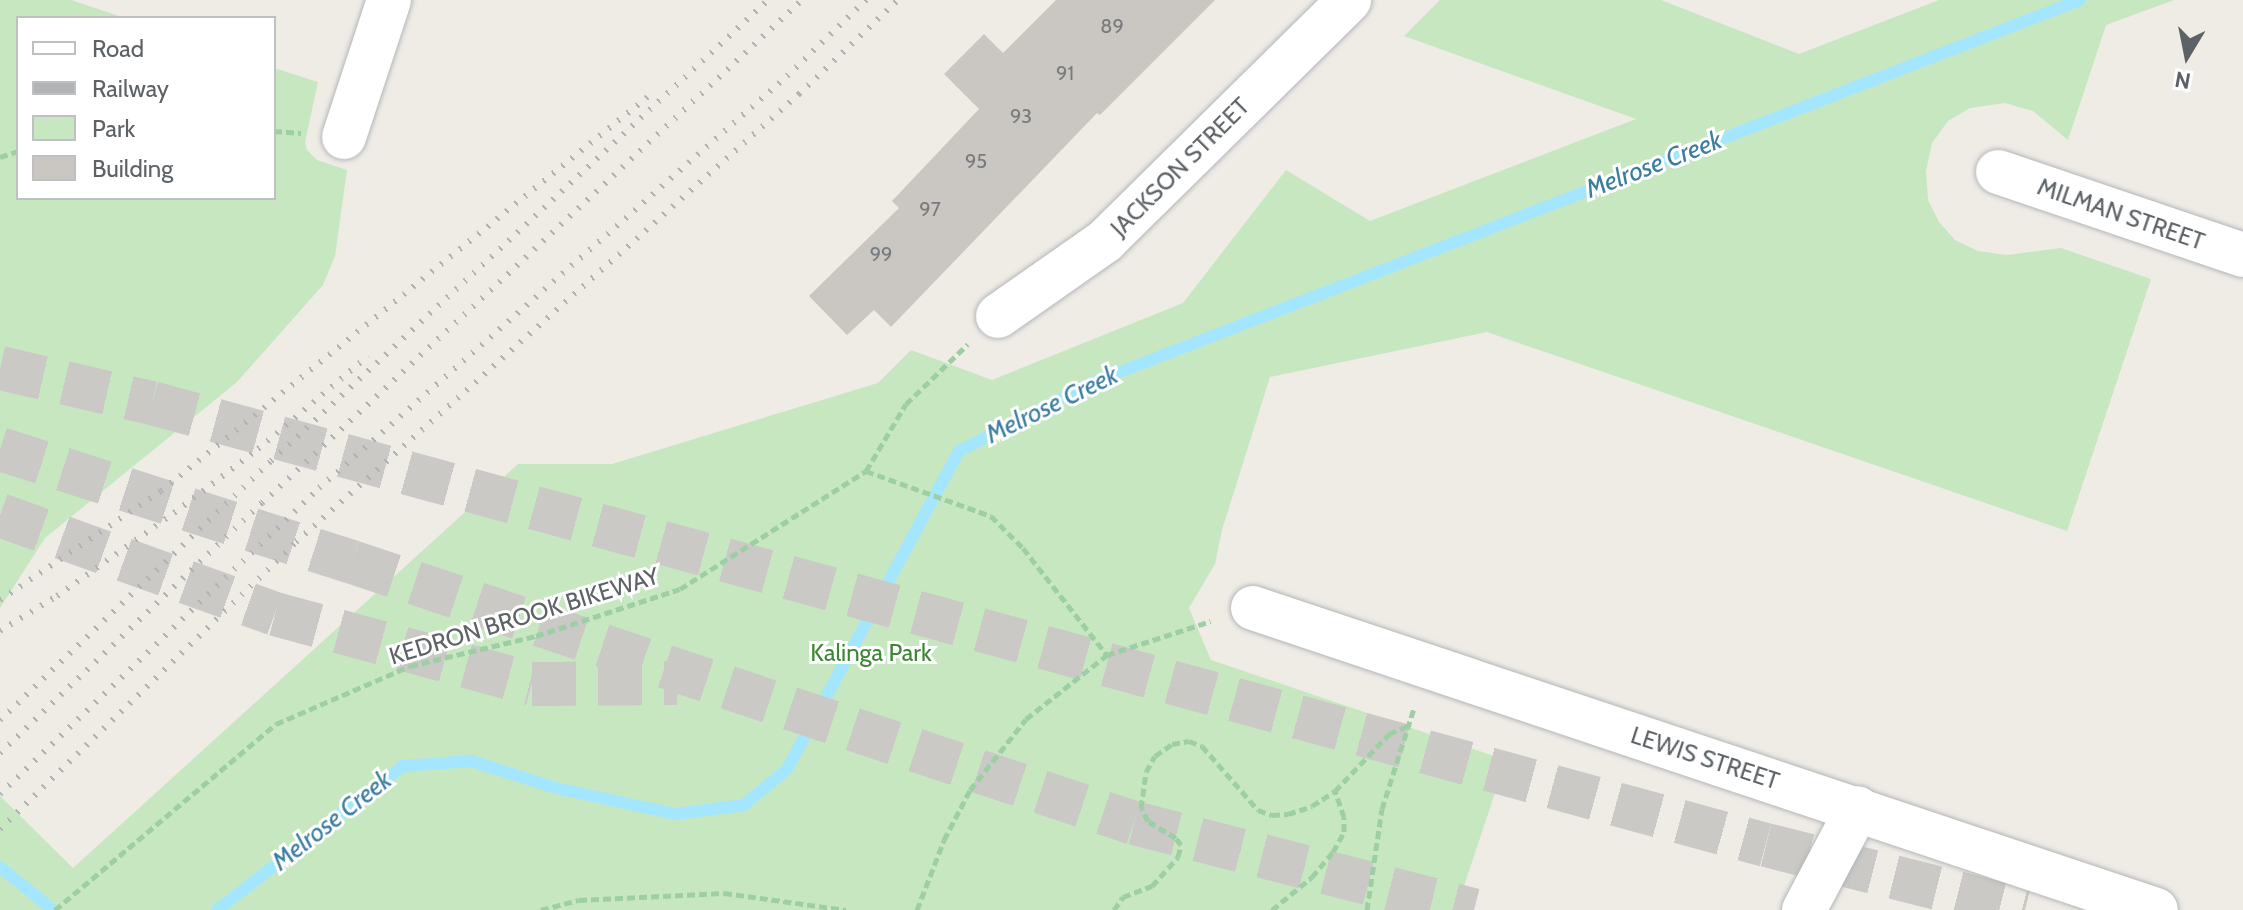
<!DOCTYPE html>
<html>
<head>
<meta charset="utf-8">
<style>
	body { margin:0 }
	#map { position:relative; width:2243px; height:910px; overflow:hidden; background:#efebe5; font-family:Cabin,sans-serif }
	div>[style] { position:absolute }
	.green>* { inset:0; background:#c7e7c1 }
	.stream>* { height:12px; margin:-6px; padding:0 6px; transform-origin:6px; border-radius:6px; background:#a5e6ff }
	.building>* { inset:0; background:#cac6c1 }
	.highway-tunnel>* { height:44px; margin-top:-22px; transform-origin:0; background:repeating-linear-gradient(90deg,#cac9c5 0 44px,transparent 0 66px) }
	.path>* { height:5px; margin-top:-2.5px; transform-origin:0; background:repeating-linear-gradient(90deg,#9ecfa4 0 8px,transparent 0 12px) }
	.roads { filter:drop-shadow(0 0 2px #b2b7ba) drop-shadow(0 0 2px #b2b7ba) }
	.street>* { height:44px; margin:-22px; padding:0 22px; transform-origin:22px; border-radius:22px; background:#fff }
	.rail>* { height:6px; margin-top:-3px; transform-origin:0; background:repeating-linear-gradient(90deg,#b2b3b4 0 2px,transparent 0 12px) }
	span { translate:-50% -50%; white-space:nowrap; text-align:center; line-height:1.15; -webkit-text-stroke:6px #fff; paint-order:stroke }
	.number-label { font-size:20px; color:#787b7d }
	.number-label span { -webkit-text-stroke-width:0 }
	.street-label { font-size:24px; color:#5d6266 }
	.park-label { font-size:24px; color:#3d8633 }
	.water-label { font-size:26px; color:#3b7da2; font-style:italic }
	.legend { position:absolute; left:16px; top:16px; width:260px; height:184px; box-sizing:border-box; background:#fff; border:2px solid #bec0c2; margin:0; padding:10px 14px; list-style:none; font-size:24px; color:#5d6266 }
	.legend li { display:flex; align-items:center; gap:16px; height:40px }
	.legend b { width:40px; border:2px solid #bec0c2 }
	.north { position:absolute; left:2147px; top:16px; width:80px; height:80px; -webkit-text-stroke:6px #fff; paint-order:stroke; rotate:190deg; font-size:22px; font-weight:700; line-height:32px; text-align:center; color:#5d6266 }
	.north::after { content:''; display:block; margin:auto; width:28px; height:36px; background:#5d6266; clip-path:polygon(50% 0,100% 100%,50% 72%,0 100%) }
</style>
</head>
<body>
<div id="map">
	<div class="green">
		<i style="clip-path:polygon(0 0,71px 0,125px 18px,18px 18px,18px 198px,274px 198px,274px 68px,318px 82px,305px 142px,307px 150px,317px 160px,347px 170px,335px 256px,323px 285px,237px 382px,45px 538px,0 608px)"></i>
		<i style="clip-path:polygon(1440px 0,1661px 0,1799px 54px,1939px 0,2174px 0,2106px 25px,2068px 140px,2033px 111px,2005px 103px,1970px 108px,1948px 121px,1932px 143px,1926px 171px,1928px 200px,1939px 222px,1955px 240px,1978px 251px,2006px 255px,2061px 248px,2151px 279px,2067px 531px,1487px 332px,1270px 377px,1222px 530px,1215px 564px,1189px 608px,1211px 660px,1506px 760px,1456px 910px,0 910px,0 796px,73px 868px,518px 464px,612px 464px,878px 383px,911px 350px,992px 380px,1183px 303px,1286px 170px,1370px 221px,1636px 119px,1404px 36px)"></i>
	</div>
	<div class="stream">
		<i style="left:0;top:867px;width:68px;rotate:39.1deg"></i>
		<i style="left:217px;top:910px;width:235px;rotate:-37.7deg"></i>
		<i style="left:403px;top:766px;width:68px;rotate:-4.2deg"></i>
		<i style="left:471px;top:761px;width:89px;rotate:17.6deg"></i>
		<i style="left:556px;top:788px;width:122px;rotate:12.3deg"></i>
		<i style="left:675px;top:814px;width:70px;rotate:-7.4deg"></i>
		<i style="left:744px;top:805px;width:56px;rotate:-39.9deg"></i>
		<i style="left:787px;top:769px;width:362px;rotate:-61.6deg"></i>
		<i style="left:959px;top:451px;width:152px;rotate:-27.1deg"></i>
		<i style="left:1094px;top:382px;width:1057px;rotate:-21.18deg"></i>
	</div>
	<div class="building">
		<i style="clip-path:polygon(1056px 0,1215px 0,1100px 115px,1097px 113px,891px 327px,874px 310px,847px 335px,809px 296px,899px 208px,892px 201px,979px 109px,944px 74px,984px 34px,1003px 53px)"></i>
	</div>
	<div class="highway-tunnel">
		<i style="left:0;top:368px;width:156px;rotate:13deg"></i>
		<i style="left:152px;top:403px;width:1673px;rotate:15.32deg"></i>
		<i style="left:1766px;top:845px;width:267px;rotate:14.1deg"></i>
		<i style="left:0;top:449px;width:370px;rotate:17.8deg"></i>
		<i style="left:352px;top:562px;width:824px;rotate:18.46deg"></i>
		<i style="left:1134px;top:823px;width:351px;rotate:14.4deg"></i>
		<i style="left:0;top:515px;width:292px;rotate:19.8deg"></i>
		<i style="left:275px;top:614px;width:266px;rotate:15.2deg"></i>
		<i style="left:532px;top:684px;width:145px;rotate:-0.4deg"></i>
	</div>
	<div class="path">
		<i style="left:274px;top:131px;width:27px;rotate:4deg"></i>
		<i style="left:0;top:157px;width:19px;rotate:-18deg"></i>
		<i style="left:866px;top:471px;width:133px;rotate:19.8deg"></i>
		<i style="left:991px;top:516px;width:45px;rotate:45deg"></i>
		<i style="left:1023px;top:548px;width:136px;rotate:51.9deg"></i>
		<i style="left:55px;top:910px;width:289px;rotate:-40.1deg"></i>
		<i style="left:276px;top:724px;width:146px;rotate:-23.4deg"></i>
		<i style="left:410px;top:666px;width:130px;rotate:-13.4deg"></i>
		<i style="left:536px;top:636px;width:151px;rotate:-18.1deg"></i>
		<i style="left:680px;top:589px;width:220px;rotate:-32.4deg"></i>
		<i style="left:866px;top:471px;width:78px;rotate:-59.2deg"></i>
		<i style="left:906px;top:404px;width:86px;rotate:-44.1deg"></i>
		<i style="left:541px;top:910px;width:39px;rotate:-15deg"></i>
		<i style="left:579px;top:900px;width:145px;rotate:-2.8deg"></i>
		<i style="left:724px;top:893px;width:123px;rotate:7.9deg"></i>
		<i style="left:917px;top:910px;width:75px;rotate:-68.9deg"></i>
		<i style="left:944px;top:840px;width:56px;rotate:-62.5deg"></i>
		<i style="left:970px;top:790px;width:90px;rotate:-51.7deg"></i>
		<i style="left:1026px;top:719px;width:103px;rotate:-38.3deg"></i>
		<i style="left:1107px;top:655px;width:109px;rotate:-18.1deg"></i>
		<i style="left:1114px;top:910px;width:16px;rotate:-55deg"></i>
		<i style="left:1123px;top:897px;width:31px;rotate:-21deg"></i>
		<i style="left:1152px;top:886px;width:39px;rotate:-48deg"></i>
		<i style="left:1178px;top:857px;width:12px;rotate:-76deg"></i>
		<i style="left:1181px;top:845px;width:9px;rotate:-126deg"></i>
		<i style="left:1176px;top:838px;width:33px;rotate:-149deg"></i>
		<i style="left:1148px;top:821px;width:15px;rotate:-118deg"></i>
		<i style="left:1141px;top:808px;width:36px;rotate:-82deg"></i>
		<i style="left:1146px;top:772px;width:18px;rotate:-61deg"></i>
		<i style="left:1155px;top:756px;width:21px;rotate:-35deg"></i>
		<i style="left:1172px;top:744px;width:17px;rotate:-10deg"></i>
		<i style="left:1189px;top:741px;width:14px;rotate:21deg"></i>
		<i style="left:1202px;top:746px;width:85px;rotate:48.8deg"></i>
		<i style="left:1258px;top:810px;width:15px;rotate:20deg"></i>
		<i style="left:1272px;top:815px;width:16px;rotate:-4deg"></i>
		<i style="left:1288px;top:814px;width:25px;rotate:-18deg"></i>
		<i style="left:1312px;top:806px;width:27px;rotate:-33deg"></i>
		<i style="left:1335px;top:791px;width:79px;rotate:-46.5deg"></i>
		<i style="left:1389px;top:734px;width:21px;rotate:-23deg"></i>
		<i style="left:1272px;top:910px;width:52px;rotate:-39.5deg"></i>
		<i style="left:1312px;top:877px;width:33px;rotate:-50deg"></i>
		<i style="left:1333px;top:852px;width:23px;rotate:-61deg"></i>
		<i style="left:1344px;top:832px;width:15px;rotate:-90deg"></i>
		<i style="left:1344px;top:817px;width:28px;rotate:-109deg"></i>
		<i style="left:1367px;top:910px;width:102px;rotate:-81.6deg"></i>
		<i style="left:1382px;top:809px;width:106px;rotate:-72.4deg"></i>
	</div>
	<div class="roads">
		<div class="street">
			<i style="left:344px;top:137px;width:144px;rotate:-71.8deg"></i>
			<i style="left:1998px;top:172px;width:259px;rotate:18.7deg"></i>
			<i style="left:998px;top:316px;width:131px;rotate:-35deg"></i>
			<i style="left:1105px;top:241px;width:343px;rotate:-44.6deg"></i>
			<i style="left:1253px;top:608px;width:952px;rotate:18.49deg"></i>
			<i style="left:1804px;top:910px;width:115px;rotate:-62.1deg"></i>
		</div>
	</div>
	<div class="rail">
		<i style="left:0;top:600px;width:194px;rotate:-34.1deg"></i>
		<i style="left:161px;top:491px;width:629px;rotate:-39deg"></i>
		<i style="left:0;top:631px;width:67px;rotate:-31.6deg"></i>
		<i style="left:57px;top:596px;width:143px;rotate:-35.4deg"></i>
		<i style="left:174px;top:513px;width:106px;rotate:-37.3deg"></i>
		<i style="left:258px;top:449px;width:144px;rotate:-40.2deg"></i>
		<i style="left:0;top:720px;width:375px;rotate:-43.7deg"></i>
		<i style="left:271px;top:461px;width:678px;rotate:-42.85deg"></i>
		<i style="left:0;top:753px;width:362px;rotate:-43.7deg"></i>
		<i style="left:262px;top:503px;width:738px;rotate:-42.97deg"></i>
		<i style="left:0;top:794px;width:442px;rotate:-43.8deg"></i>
		<i style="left:319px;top:488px;width:624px;rotate:-41.36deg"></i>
		<i style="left:787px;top:76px;width:110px;rotate:-43.9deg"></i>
		<i style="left:0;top:829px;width:412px;rotate:-44.1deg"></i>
		<i style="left:296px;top:542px;width:674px;rotate:-41.69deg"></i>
		<i style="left:799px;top:94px;width:137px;rotate:-43.5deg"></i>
	</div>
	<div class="number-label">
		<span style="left:1112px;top:26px">89</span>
		<span style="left:1065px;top:73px">91</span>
		<span style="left:1021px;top:116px">93</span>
		<span style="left:976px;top:161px">95</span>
		<span style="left:930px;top:209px">97</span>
		<span style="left:881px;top:254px">99</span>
	</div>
	<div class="street-label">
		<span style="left:1180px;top:167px;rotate:-45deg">JACKSON STREET</span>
		<span style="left:2121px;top:214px;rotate:19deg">MILMAN STREET</span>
		<span style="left:524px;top:616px;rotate:-17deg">KEDRON BROOK BIKEWAY</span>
		<span style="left:1705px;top:758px;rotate:18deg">LEWIS STREET</span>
	</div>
	<div class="park-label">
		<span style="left:871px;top:653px">Kalinga Park</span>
	</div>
	<div class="water-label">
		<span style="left:1654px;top:165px;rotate:-21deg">Melrose Creek</span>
		<span style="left:1052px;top:405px;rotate:-26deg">Melrose Creek</span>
		<span style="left:332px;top:821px;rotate:-38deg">Melrose Creek</span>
	</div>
	<ul class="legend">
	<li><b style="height:10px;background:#fff"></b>Road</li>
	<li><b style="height:10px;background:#b2b3b4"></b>Railway</li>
	<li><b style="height:22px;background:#c7e7c1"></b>Park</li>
	<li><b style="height:22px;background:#cac6c1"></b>Building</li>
	</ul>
	<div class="north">N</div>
</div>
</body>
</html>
